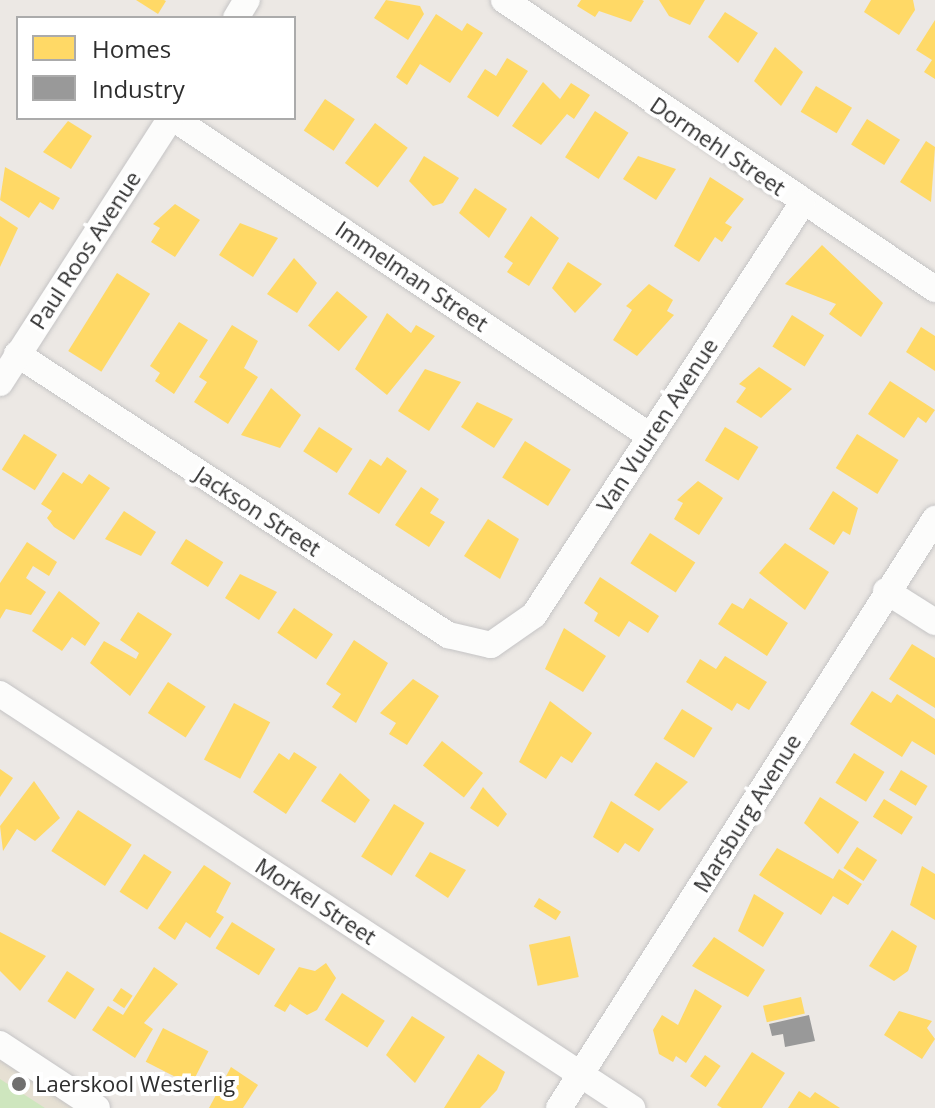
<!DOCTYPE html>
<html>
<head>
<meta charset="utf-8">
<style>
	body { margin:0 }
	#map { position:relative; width:935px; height:1108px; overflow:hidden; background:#ece8e4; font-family:"Open Sans",sans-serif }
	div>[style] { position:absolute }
	.education>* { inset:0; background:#e6e0d3 }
	.green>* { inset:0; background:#cee6be }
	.homes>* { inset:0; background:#ffd966; transform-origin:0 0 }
	.industry>* { inset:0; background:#999 }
	.roads { filter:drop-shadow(0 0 2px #c5c4c5) drop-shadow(0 0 2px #c5c4c5) }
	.street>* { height:26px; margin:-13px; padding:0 13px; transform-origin:13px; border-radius:13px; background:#fcfcfb }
	.dots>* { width:22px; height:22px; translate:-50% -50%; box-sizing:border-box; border:4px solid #fff; border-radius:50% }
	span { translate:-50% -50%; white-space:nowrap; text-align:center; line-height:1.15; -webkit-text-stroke:8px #fff; paint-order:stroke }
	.street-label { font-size:22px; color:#2e2e2e }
	.poi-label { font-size:22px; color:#2e2e2e }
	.left { translate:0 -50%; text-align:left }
	.legend { position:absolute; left:16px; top:16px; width:280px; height:104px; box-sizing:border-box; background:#fff; border:2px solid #ababab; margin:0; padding:10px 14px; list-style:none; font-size:24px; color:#2e2e2e }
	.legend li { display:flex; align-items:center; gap:16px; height:40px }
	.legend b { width:40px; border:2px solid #ababab }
</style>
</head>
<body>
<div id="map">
	<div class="education">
		<i style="clip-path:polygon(0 1060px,74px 1108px,0 1108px)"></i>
	</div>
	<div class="green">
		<i style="clip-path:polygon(0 1079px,45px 1108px,0 1108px)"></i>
	</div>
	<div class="homes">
		<i style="clip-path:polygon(136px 0,164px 0,166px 1px,158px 14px)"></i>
		<i style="clip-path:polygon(386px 0,420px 6px,424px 14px,408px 40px,374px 18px)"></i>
		<i style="clip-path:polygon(581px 0,642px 0,644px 1px,631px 22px,599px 11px,595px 17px,577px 6px)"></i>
		<i style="clip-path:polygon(659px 0,705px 0,690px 25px,669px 16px)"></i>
		<i style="clip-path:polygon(871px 0,913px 0,915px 10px,899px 35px,864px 12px)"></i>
		<i style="clip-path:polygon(725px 12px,758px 33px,738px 63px,708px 37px)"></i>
		<i style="clip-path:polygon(436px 14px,462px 31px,467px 23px,483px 33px,450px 83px,420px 64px,407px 85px,396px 77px)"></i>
		<i style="clip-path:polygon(935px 20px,935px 79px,924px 72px,932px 60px,916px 50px)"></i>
		<i style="clip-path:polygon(775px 47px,803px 72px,781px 106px,754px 81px)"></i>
		<i style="clip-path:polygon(507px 58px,528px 71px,498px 117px,467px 97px,485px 69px,496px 76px)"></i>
		<i style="clip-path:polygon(543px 82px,560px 99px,571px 83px,590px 95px,574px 119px,567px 114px,541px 145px,512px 126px)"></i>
		<i style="left:816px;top:86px;width:42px;height:30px;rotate:31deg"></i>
		<i style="left:325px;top:99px;width:36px;height:38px;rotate:34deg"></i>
		<i style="left:595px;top:111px;width:40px;height:55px;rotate:33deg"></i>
		<i style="left:867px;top:119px;width:39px;height:30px;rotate:32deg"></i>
		<i style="clip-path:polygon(68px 121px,92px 136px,71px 169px,43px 152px)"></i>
		<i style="left:375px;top:123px;width:41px;height:50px;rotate:37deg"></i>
		<i style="clip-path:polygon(926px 141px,935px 147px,931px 202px,900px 182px)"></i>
		<i style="clip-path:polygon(424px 156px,459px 178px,443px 203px,433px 206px,409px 181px)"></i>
		<i style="clip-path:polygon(638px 156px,676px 169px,656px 200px,623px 179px)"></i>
		<i style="clip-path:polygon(5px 167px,60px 198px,53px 210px,40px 202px,29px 218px,0 200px)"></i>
		<i style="clip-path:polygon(710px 177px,744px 199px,725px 223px,732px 227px,722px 242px,715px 237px,699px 262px,674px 246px)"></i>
		<i style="clip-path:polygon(475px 188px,507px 209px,489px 238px,459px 213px)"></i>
		<i style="clip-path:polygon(175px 204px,200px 220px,175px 257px,151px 242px,160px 228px,153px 224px)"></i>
		<i style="clip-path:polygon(0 216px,18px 228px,0 267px)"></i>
		<i style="clip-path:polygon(531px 216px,559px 238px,529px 286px,507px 272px,513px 263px,504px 257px)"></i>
		<i style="clip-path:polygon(240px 223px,278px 238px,253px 277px,219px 255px)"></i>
		<i style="clip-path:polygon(822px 245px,883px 303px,861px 337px,829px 314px,836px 304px,785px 284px)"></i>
		<i style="clip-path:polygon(294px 258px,317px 283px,297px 313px,267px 294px)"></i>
		<i style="clip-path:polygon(568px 262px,602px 284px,575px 313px,552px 288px)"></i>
		<i style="left:117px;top:273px;width:39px;height:92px;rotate:32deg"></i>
		<i style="clip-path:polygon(649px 284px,673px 300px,667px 311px,674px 315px,637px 356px,613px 340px,632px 310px,626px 306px)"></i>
		<i style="left:337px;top:291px;width:40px;height:45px;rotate:40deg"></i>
		<i style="clip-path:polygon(387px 313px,411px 333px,416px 325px,435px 336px,387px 395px,355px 369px)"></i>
		<i style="left:792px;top:315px;width:38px;height:37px;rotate:32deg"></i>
		<i style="clip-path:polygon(179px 322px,208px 340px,174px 394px,155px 381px,160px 373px,150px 366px)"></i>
		<i style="clip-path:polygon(232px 325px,258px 341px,244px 368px,258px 377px,228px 424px,194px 402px,207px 382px,199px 377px)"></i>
		<i style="clip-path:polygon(921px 327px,935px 336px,935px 371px,906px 352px)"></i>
		<i style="clip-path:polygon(759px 367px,792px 389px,761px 418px,736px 402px,746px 388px,739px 384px)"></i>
		<i style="clip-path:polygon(425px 369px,461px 382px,429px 431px,398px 411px)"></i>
		<i style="clip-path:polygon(890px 381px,935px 410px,926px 423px,918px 417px,904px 438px,868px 414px)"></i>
		<i style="clip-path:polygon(271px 388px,301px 415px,280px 448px,241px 435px)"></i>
		<i style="clip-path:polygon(477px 402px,513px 419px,494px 448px,461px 427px)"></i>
		<i style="left:319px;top:427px;width:40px;height:29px;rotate:33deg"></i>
		<i style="left:725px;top:427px;width:39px;height:39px;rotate:31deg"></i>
		<i style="left:24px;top:434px;width:39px;height:42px;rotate:32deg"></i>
		<i style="left:857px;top:434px;width:49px;height:40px;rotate:32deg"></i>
		<i style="left:525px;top:441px;width:54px;height:43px;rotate:32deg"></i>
		<i style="clip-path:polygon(387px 457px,407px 471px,379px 514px,348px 494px,370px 459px,381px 466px)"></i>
		<i style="clip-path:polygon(63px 472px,82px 484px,89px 474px,110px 488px,74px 540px,54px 527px,47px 518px,52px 511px,41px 504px)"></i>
		<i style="clip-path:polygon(698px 481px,723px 498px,699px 535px,674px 519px,683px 503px,677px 500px)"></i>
		<i style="clip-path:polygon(421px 487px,439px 499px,430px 513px,445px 522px,429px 547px,395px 525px)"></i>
		<i style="clip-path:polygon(833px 491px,858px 508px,850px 535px,843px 531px,834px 545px,809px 529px)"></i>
		<i style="clip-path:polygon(124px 511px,156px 532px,141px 556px,105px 539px)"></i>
		<i style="clip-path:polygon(488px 519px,519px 539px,500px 579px,464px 556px)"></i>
		<i style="left:650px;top:533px;width:54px;height:36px;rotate:33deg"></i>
		<i style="left:186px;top:539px;width:44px;height:29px;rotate:32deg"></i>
		<i style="clip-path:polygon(27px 542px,57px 562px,49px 576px,33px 566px,26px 578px,46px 592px,31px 615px,6px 609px,0 619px,0 583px)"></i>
		<i style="clip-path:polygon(785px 543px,829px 572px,805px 610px,759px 573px)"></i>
		<i style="clip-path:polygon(240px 574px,277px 592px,259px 620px,225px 598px)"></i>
		<i style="clip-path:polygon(600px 577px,659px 616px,648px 633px,629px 621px,619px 637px,594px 621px,598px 613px,584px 603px)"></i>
		<i style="clip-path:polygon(59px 591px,100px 623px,85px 646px,72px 637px,62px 651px,32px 631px)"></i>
		<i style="clip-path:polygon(750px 598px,788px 623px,767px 656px,718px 624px,732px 603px,743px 609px)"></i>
		<i style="left:294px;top:608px;width:47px;height:30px;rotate:34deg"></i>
		<i style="clip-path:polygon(138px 612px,172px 634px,130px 696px,90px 663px,104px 641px,136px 659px,139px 653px,120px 640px)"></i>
		<i style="clip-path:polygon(564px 628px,606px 656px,583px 692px,545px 669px)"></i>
		<i style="clip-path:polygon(354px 640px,388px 663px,356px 723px,332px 707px,341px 694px,326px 684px)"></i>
		<i style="clip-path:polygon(912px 644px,935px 658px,935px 708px,889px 679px)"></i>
		<i style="clip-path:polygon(725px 656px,767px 682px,749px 710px,737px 703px,732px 711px,686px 682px,700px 659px,716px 669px)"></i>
		<i style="clip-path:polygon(413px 679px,439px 696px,407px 745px,389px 734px,396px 723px,380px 713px)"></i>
		<i style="left:168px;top:682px;width:45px;height:37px;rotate:33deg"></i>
		<i style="clip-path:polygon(872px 691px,891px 703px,897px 694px,935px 719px,935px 755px,912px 741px,902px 757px,850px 724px)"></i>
		<i style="clip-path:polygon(550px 701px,592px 733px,572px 763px,561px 756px,546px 779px,519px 762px)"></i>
		<i style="left:234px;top:703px;width:41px;height:64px;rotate:28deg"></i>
		<i style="left:682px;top:709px;width:36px;height:35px;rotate:32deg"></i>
		<i style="left:442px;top:741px;width:52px;height:31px;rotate:38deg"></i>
		<i style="clip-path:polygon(294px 752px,317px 767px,286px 814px,253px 792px,279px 753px,289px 760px)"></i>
		<i style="left:854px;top:753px;width:36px;height:35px;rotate:32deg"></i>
		<i style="clip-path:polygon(656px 762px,688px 782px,659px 811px,634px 795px)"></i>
		<i style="clip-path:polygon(0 769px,13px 778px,0 797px)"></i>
		<i style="left:901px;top:770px;width:31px;height:23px;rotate:31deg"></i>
		<i style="clip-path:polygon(340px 773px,370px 800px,355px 823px,321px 801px)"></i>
		<i style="clip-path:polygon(34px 781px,60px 818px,35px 841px,17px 829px,3px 851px,0 826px)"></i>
		<i style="clip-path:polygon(483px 787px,507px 814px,498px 827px,470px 808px)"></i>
		<i style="clip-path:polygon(820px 797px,859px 822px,838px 854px,804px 823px)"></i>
		<i style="left:884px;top:799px;width:34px;height:21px;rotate:32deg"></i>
		<i style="clip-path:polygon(611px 801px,654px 829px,639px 852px,625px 843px,618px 853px,593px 837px)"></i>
		<i style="left:394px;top:804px;width:36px;height:62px;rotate:32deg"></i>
		<i style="left:78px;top:810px;width:64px;height:49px;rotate:33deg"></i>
		<i style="left:857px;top:847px;width:24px;height:25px;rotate:33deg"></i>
		<i style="clip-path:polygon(777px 848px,833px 879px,839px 869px,862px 884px,848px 905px,833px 896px,821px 915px,759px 875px)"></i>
		<i style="clip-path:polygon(430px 852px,466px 870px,448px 898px,415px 876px)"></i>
		<i style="left:144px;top:854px;width:33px;height:45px;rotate:33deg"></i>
		<i style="clip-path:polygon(204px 865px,231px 883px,216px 912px,224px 917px,210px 938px,186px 922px,175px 940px,158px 928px)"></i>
		<i style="clip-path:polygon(922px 866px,935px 874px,935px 920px,910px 905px)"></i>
		<i style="clip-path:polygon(754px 894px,784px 913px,763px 947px,738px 931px)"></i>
		<i style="left:539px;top:898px;width:26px;height:10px;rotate:32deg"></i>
		<i style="left:232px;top:922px;width:51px;height:31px;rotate:32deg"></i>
		<i style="clip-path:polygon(892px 930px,917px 946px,908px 971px,894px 981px,869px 966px)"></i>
		<i style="clip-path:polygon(0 932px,46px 956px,20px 991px,0 971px)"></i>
		<i style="left:570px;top:936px;width:42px;height:42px;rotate:78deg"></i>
		<i style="clip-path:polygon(714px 937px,765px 970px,748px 997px,692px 966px)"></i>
		<i style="clip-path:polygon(326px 963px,336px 978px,317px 1010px,307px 1015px,290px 1004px,285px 1012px,274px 1006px,299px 967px,315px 971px)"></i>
		<i style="clip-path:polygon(154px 967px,178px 984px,144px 1023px,153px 1029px,135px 1058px,92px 1030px,108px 1006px,123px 1015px)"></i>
		<i style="left:67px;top:971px;width:33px;height:36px;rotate:33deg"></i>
		<i style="left:121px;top:988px;width:14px;height:15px;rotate:34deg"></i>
		<i style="clip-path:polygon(695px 989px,722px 1006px,686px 1063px,676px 1056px,673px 1062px,659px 1054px,653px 1030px,662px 1015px,678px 1025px)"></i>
		<i style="left:342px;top:993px;width:51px;height:32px;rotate:33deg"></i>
		<i style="left:801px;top:997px;width:17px;height:39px;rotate:77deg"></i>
		<i style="clip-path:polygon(899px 1011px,932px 1021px,927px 1028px,935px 1039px,922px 1059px,884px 1035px)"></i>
		<i style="clip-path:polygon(412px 1016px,445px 1037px,415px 1083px,386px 1055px)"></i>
		<i style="left:163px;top:1028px;width:51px;height:38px;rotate:27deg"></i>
		<i style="clip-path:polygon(752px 1052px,785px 1073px,762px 1108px,722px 1108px,717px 1105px)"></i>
		<i style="clip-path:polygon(478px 1054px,505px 1072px,497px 1090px,480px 1108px,444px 1108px)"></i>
		<i style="left:705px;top:1055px;width:19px;height:26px;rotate:35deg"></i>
		<i style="clip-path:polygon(231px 1067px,258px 1085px,243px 1108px,209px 1108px)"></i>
		<i style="clip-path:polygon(799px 1091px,810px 1098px,815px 1092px,840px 1108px,788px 1108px)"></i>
	</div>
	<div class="industry">
		<i style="clip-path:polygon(809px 1015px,815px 1041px,785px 1047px,783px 1034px,772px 1036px,769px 1024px)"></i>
	</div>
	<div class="roads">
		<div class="street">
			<i style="left:504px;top:0;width:519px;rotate:33.84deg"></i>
			<i style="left:236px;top:18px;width:21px;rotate:-59deg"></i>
			<i style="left:173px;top:118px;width:573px;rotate:33.69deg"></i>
			<i style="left:17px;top:354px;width:515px;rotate:33.1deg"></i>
			<i style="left:448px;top:635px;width:44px;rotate:13.1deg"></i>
			<i style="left:491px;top:645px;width:52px;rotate:-34.9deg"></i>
			<i style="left:534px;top:615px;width:491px;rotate:-56.9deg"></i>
			<i style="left:0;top:383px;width:315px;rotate:-57.2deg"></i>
			<i style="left:886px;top:591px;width:58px;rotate:32.3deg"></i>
			<i style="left:0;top:694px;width:756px;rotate:33.23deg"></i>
			<i style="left:0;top:1044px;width:116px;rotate:33.4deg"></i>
			<i style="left:559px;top:1108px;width:699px;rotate:-57.45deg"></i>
		</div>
	</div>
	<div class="dots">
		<i style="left:19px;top:1084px;background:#706f6e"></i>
	</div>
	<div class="street-label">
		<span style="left:718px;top:146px;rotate:34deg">Dormehl Street</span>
		<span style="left:85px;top:250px;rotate:-57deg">Paul Roos Avenue</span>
		<span style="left:412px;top:276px;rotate:34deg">Immelman Street</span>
		<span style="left:657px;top:425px;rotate:-57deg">Van Vuuren Avenue</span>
		<span style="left:258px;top:511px;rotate:33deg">Jackson Street</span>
		<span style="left:747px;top:813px;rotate:-58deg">Marsburg Avenue</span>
		<span style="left:316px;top:901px;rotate:33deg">Morkel Street</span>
	</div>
	<div class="poi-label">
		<span class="left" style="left:35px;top:1084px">Laerskool Westerlig</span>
	</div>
	<ul class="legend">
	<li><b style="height:22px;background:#ffd966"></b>Homes</li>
	<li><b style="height:22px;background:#999"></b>Industry</li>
	</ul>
</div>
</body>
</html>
